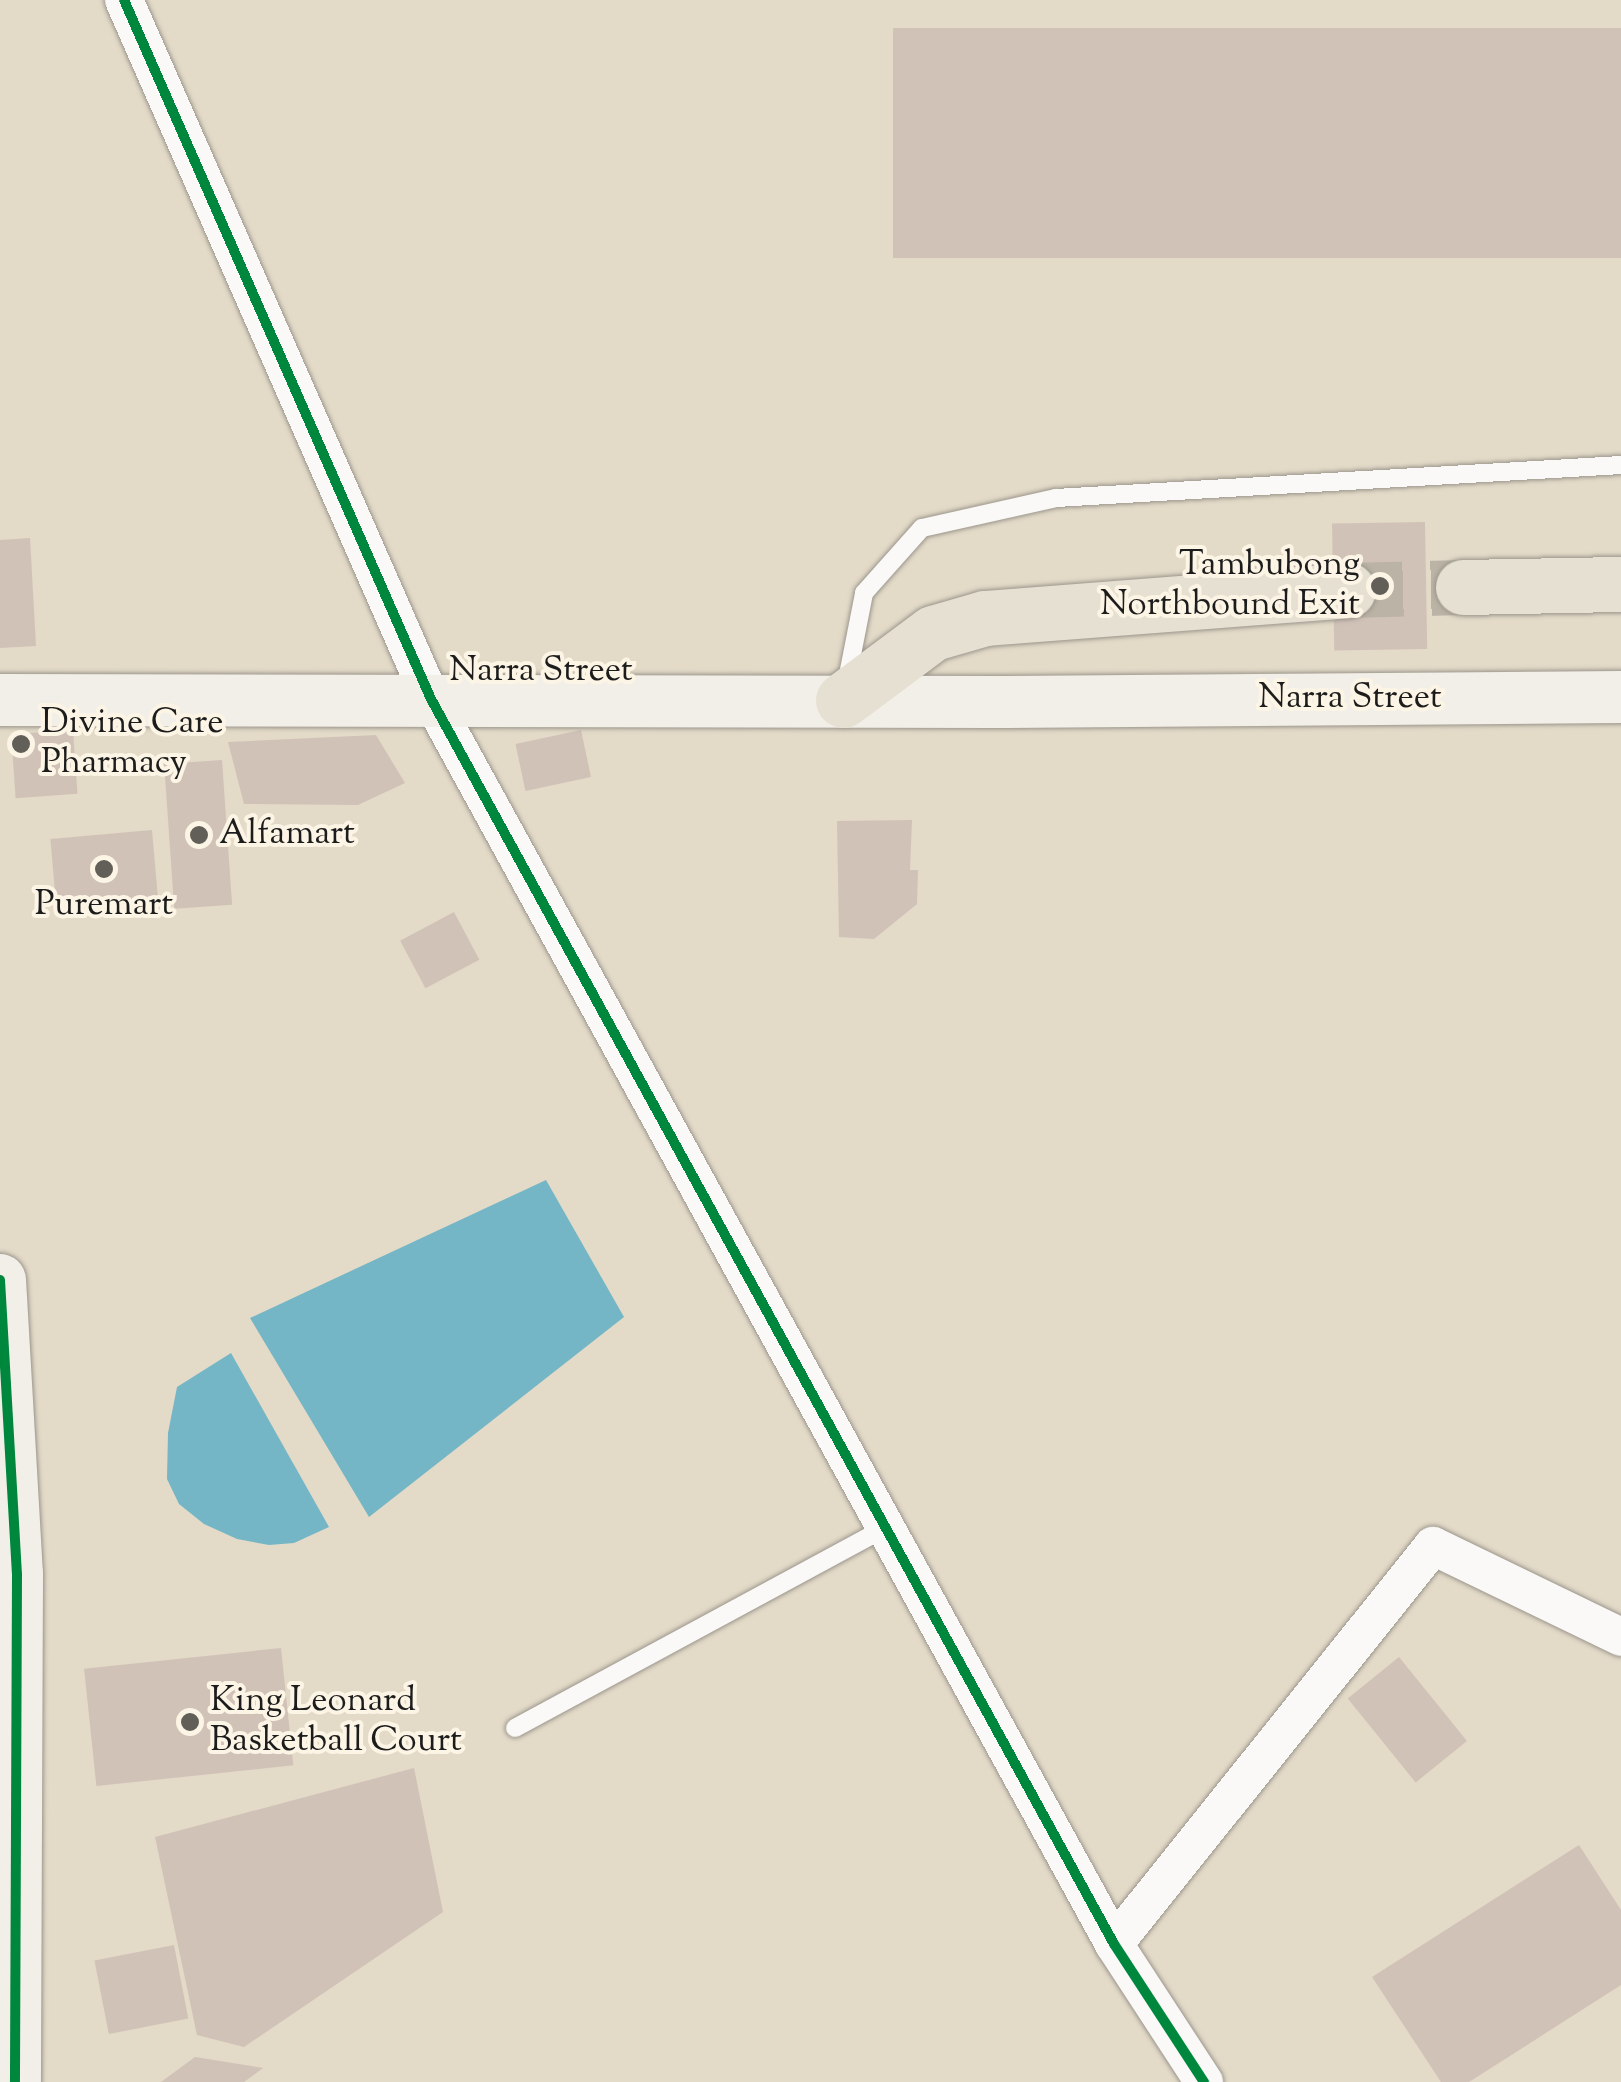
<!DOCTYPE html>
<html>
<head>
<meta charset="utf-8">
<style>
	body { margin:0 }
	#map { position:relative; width:1621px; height:2082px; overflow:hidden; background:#e3dac8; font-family:"Sorts Mill Goudy",serif }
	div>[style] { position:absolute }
	.water>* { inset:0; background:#74b6c5 }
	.building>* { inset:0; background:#d1c2b8; transform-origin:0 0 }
	.highway-tunnel>* { height:55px; margin-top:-27.5px; transform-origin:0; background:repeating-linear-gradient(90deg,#bbb4a6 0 55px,transparent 0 83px) }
	.roads { filter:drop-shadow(0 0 2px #9b968c) drop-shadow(0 0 2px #9b968c) }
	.lane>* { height:18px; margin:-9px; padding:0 9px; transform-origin:9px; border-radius:9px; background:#fbf9f7 }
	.street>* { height:38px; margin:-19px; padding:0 19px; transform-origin:19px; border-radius:19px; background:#fbf9f7 }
	.secondary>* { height:52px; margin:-26px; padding:0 26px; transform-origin:26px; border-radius:26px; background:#f2efe8 }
	.highway>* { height:55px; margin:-27.5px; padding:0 27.5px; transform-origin:27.5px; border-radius:27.5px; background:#e6e0d2 }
	.cycleway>* { height:10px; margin:-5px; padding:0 5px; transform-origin:5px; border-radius:5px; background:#00873e }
	.dots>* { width:28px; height:28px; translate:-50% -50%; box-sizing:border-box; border:5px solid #fcf5e5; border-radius:50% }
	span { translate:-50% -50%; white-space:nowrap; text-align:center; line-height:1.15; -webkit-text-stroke:8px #fcf5e5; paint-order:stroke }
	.poi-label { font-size:35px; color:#1c1c1c }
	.right { translate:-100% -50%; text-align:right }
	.left { translate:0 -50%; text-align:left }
	.street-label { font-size:35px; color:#1c1c1c }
</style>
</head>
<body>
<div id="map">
	<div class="water">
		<i style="clip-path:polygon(546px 1180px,624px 1317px,369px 1517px,250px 1318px)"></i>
		<i style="clip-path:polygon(231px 1353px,329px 1527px,294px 1543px,269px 1545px,237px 1539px,204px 1524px,179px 1504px,167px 1479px,168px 1433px,177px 1387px)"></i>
	</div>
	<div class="building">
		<i style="left:1621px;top:28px;width:230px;height:728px;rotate:90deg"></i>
		<i style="left:1425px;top:522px;width:127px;height:93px;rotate:89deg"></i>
		<i style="clip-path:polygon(30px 538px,36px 646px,0 648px,0 540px)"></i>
		<i style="left:73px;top:730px;width:64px;height:62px;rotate:86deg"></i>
		<i style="left:581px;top:730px;width:48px;height:67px;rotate:78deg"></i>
		<i style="clip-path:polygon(376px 735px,405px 783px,358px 805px,244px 804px,228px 742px)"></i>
		<i style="left:222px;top:760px;width:145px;height:58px;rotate:86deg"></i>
		<i style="clip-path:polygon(912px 820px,910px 870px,918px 870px,917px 904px,874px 939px,839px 937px,837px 821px)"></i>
		<i style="left:152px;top:830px;width:69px;height:102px;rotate:85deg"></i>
		<i style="left:454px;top:912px;width:54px;height:61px;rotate:62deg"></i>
		<i style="left:281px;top:1648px;width:118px;height:198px;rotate:84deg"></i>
		<i style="left:1399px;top:1657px;width:108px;height:66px;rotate:51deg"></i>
		<i style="clip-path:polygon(414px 1768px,443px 1912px,244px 2047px,197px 2035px,155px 1837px)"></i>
		<i style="clip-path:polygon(1579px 1845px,1621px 1910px,1621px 1985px,1469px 2082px,1441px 2082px,1372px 1977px)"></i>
		<i style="left:174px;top:1945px;width:75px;height:81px;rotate:79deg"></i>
		<i style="clip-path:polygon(195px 2057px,263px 2068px,244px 2082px,161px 2082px)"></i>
	</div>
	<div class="highway-tunnel">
		<i style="left:1348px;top:590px;width:115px;rotate:-1.5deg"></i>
	</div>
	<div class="roads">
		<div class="lane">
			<i style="left:847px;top:680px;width:89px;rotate:-78.9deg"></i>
			<i style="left:864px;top:593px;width:87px;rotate:-48.3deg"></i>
			<i style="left:922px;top:528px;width:137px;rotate:-12.6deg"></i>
			<i style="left:1056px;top:498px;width:566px;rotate:-3.34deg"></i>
			<i style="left:515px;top:1728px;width:421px;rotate:-28.4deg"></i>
		</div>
		<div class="street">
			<i style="left:124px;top:0;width:763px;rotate:66.29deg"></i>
			<i style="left:431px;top:699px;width:1420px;rotate:61.25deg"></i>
			<i style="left:1114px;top:1944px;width:165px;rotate:56.9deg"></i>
			<i style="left:1114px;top:1944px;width:510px;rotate:-51.29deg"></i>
			<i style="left:1433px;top:1546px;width:209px;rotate:25.8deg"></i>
		</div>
		<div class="secondary">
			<i style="left:0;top:700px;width:1006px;rotate:0.11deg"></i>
			<i style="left:1006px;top:702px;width:615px;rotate:-0.47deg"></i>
			<i style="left:0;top:1280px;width:294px;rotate:86.7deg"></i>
			<i style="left:17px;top:1574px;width:508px;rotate:90.23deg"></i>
		</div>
		<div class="highway">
			<i style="left:1463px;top:587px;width:158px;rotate:-1.1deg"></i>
			<i style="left:843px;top:700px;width:112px;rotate:-36.7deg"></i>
			<i style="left:933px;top:633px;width:54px;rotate:-16.1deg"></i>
			<i style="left:985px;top:618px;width:364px;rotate:-4.4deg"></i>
		</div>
	</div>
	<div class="cycleway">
		<i style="left:124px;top:0;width:763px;rotate:66.29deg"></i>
		<i style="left:431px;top:699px;width:1420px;rotate:61.25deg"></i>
		<i style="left:1114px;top:1944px;width:165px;rotate:56.9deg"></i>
		<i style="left:0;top:1280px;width:294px;rotate:86.7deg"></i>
		<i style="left:17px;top:1574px;width:508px;rotate:90.23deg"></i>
	</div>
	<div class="dots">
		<i style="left:1380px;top:586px;background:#625e58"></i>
		<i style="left:21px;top:744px;background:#625e58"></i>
		<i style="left:199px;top:835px;background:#625e58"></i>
		<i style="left:104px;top:869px;background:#625e58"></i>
		<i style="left:190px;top:1722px;background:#625e58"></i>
	</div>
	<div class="poi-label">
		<span class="right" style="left:1360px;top:586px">Tambubong<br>Northbound Exit</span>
		<span class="left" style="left:41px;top:744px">Divine Care<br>Pharmacy</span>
		<span class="left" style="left:219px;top:835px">Alfamart</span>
		<span style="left:104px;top:906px">Puremart</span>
		<span class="left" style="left:210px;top:1722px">King Leonard<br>Basketball Court</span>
	</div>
	<div class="street-label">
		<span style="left:541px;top:672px">Narra Street</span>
		<span style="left:1350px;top:699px">Narra Street</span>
	</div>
</div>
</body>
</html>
